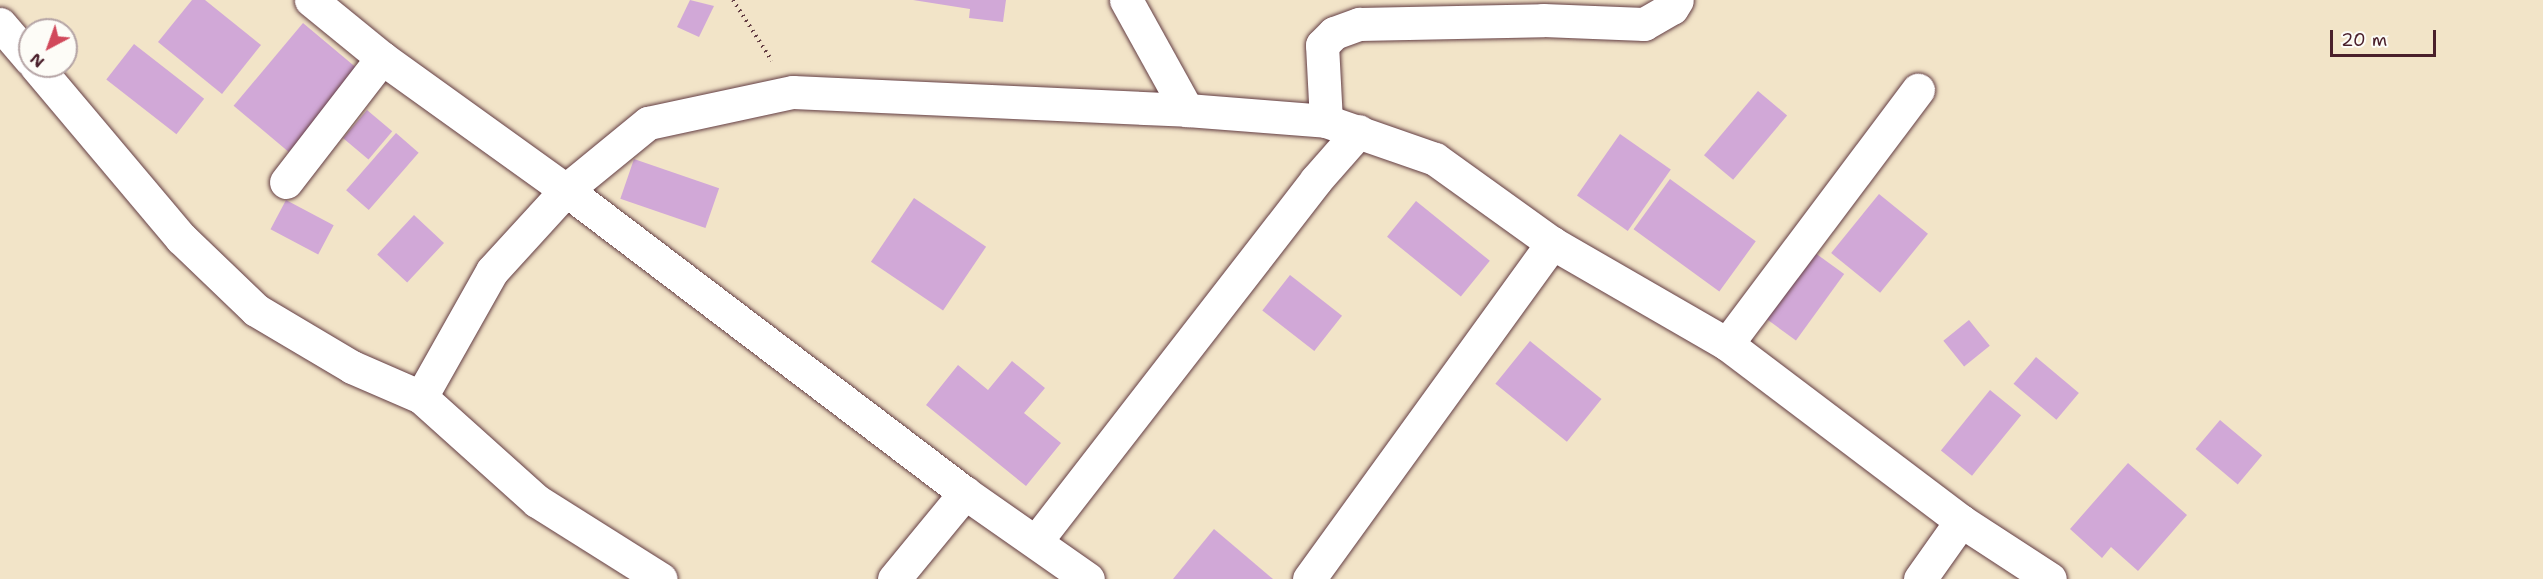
<!DOCTYPE html>
<html>
<head>
<meta charset="utf-8">
<style>
	body { margin:0 }
	#map { position:relative; width:2543px; height:579px; overflow:hidden; background:#f2e4c8; font-family:"Shantell Sans",sans-serif }
	div>[style] { position:absolute }
	.building>* { inset:0; background:#d1a8d7; transform-origin:0 0 }
	.path>* { height:4px; margin-top:-2px; transform-origin:0; background:repeating-linear-gradient(90deg,#633d43 0 1.5px,transparent 0 6px) }
	.roads { filter:drop-shadow(0 0 2px #633d43) drop-shadow(0 0 2px #633d43) }
	.street>* { height:33px; margin:-16.5px; padding:0 16.5px; transform-origin:16.5px; border-radius:16.5px; background:#fff }
	span { translate:-50% -50%; white-space:nowrap; text-align:center; line-height:1.15; -webkit-text-stroke:5px #fdfcf7; paint-order:stroke }
	.north { position:absolute; left:18px; top:18px; width:60px; height:60px; box-sizing:border-box; background:#fdfcf7; border:2px solid #b5a4a5; border-radius:50%; rotate:221deg; font-size:16px; font-weight:700; line-height:24px; text-align:center; color:#4a1f2b }
	.north::after { content:''; display:block; margin:auto; width:21px; height:27px; background:#d1495b; clip-path:polygon(50% 0,100% 100%,50% 72%,0 100%) }
	.scale { position:absolute; left:2330px; top:30px; width:106px; height:27px; box-sizing:border-box; border:3px solid #4a1f2b; border-top:0; padding-left:8px; font-size:18px; line-height:21px; white-space:nowrap; color:#4a1f2b; -webkit-text-stroke:4px #fdfcf7; paint-order:stroke }
</style>
</head>
<body>
<div id="map">
	<div class="building">
		<i style="clip-path:polygon(192px 0,205px 0,261px 45px,222px 94px,158px 42px)"></i>
		<i style="clip-path:polygon(690px 0,714px 6px,699px 37px,677px 27px)"></i>
		<i style="clip-path:polygon(913px 0,1006px 0,1003px 22px,969px 18px,970px 9px)"></i>
		<i style="left:303px;top:23px;width:72px;height:108px;rotate:40deg"></i>
		<i style="left:134px;top:44px;width:89px;height:45px;rotate:38deg"></i>
		<i style="left:1758px;top:91px;width:38px;height:84px;rotate:40deg"></i>
		<i style="left:367px;top:110px;width:33px;height:37px;rotate:40deg"></i>
		<i style="left:396px;top:133px;width:30px;height:76px;rotate:41deg"></i>
		<i style="left:1620px;top:134px;width:62px;height:75px;rotate:35deg"></i>
		<i style="left:634px;top:159px;width:90px;height:42px;rotate:19deg"></i>
		<i style="left:1670px;top:179px;width:106px;height:62px;rotate:36deg"></i>
		<i style="left:1879px;top:194px;width:63px;height:76px;rotate:39deg"></i>
		<i style="left:914px;top:198px;width:87px;height:77px;rotate:34deg"></i>
		<i style="left:286px;top:200px;width:54px;height:33px;rotate:28deg"></i>
		<i style="left:1416px;top:201px;width:95px;height:46px;rotate:39deg"></i>
		<i style="left:414px;top:215px;width:41px;height:54px;rotate:43deg"></i>
		<i style="left:1811px;top:250px;width:41px;height:82px;rotate:36deg"></i>
		<i style="left:1290px;top:275px;width:66px;height:45px;rotate:38deg"></i>
		<i style="left:1969px;top:320px;width:33px;height:33px;rotate:51deg"></i>
		<i style="left:1530px;top:341px;width:92px;height:55px;rotate:39deg"></i>
		<i style="left:2036px;top:357px;width:56px;height:35px;rotate:40deg"></i>
		<i style="clip-path:polygon(1012px 361px,1045px 388px,1024px 413px,1061px 443px,1026px 486px,926px 405px,958px 365px,988px 390px)"></i>
		<i style="left:1990px;top:390px;width:40px;height:78px;rotate:39deg"></i>
		<i style="left:2220px;top:420px;width:55px;height:38px;rotate:40deg"></i>
		<i style="clip-path:polygon(2128px 463px,2187px 515px,2138px 571px,2111px 547px,2102px 558px,2070px 529px)"></i>
		<i style="clip-path:polygon(1214px 529px,1273px 579px,1173px 579px)"></i>
	</div>
	<div class="path">
		<i style="left:733px;top:0;width:72px;rotate:57.4deg"></i>
	</div>
	<div class="roads">
		<div class="street">
			<i style="left:311px;top:0;width:92px;rotate:39.2deg"></i>
			<i style="left:382px;top:58px;width:226px;rotate:35.7deg"></i>
			<i style="left:566px;top:190px;width:501px;rotate:37.21deg"></i>
			<i style="left:965px;top:493px;width:150px;rotate:35deg"></i>
			<i style="left:1126px;top:0;width:126px;rotate:61deg"></i>
			<i style="left:0;top:24px;width:46px;rotate:49.4deg"></i>
			<i style="left:36px;top:66px;width:225px;rotate:49.9deg"></i>
			<i style="left:181px;top:238px;width:104px;rotate:43.8deg"></i>
			<i style="left:256px;top:310px;width:112px;rotate:30.7deg"></i>
			<i style="left:352px;top:367px;width:75px;rotate:23.5deg"></i>
			<i style="left:421px;top:397px;width:156px;rotate:41.9deg"></i>
			<i style="left:537px;top:501px;width:146px;rotate:32.2deg"></i>
			<i style="left:1326px;top:121px;width:76px;rotate:-93deg"></i>
			<i style="left:1322px;top:45px;width:17px;rotate:-45deg"></i>
			<i style="left:1334px;top:33px;width:27px;rotate:-20deg"></i>
			<i style="left:1359px;top:24px;width:184px;rotate:-1.2deg"></i>
			<i style="left:1543px;top:20px;width:101px;rotate:2.3deg"></i>
			<i style="left:1644px;top:24px;width:32px;rotate:-30deg"></i>
			<i style="left:1672px;top:8px;width:9px;rotate:-58deg"></i>
			<i style="left:286px;top:182px;width:157px;rotate:-52.3deg"></i>
			<i style="left:1727px;top:344px;width:318px;rotate:-53.1deg"></i>
			<i style="left:421px;top:397px;width:145px;rotate:-60.6deg"></i>
			<i style="left:492px;top:271px;width:110px;rotate:-47.6deg"></i>
			<i style="left:566px;top:190px;width:106px;rotate:-39.3deg"></i>
			<i style="left:648px;top:123px;width:148px;rotate:-12.1deg"></i>
			<i style="left:793px;top:92px;width:394px;rotate:2.6deg"></i>
			<i style="left:1187px;top:110px;width:139px;rotate:4.5deg"></i>
			<i style="left:1326px;top:121px;width:115px;rotate:19.2deg"></i>
			<i style="left:1435px;top:159px;width:144px;rotate:35.7deg"></i>
			<i style="left:1552px;top:243px;width:202px;rotate:30deg"></i>
			<i style="left:1727px;top:344px;width:293px;rotate:37.1deg"></i>
			<i style="left:1961px;top:521px;width:106px;rotate:33.1deg"></i>
			<i style="left:1037px;top:540px;width:455px;rotate:-52.2deg"></i>
			<i style="left:1316px;top:180px;width:65px;rotate:-48.7deg"></i>
			<i style="left:894px;top:579px;width:112px;rotate:-50.5deg"></i>
			<i style="left:1309px;top:579px;width:415px;rotate:-54.1deg"></i>
			<i style="left:1920px;top:579px;width:71px;rotate:-54.7deg"></i>
		</div>
	</div>
	<div class="north">N</div>
	<div class="scale">20 m</div>
</div>
</body>
</html>
